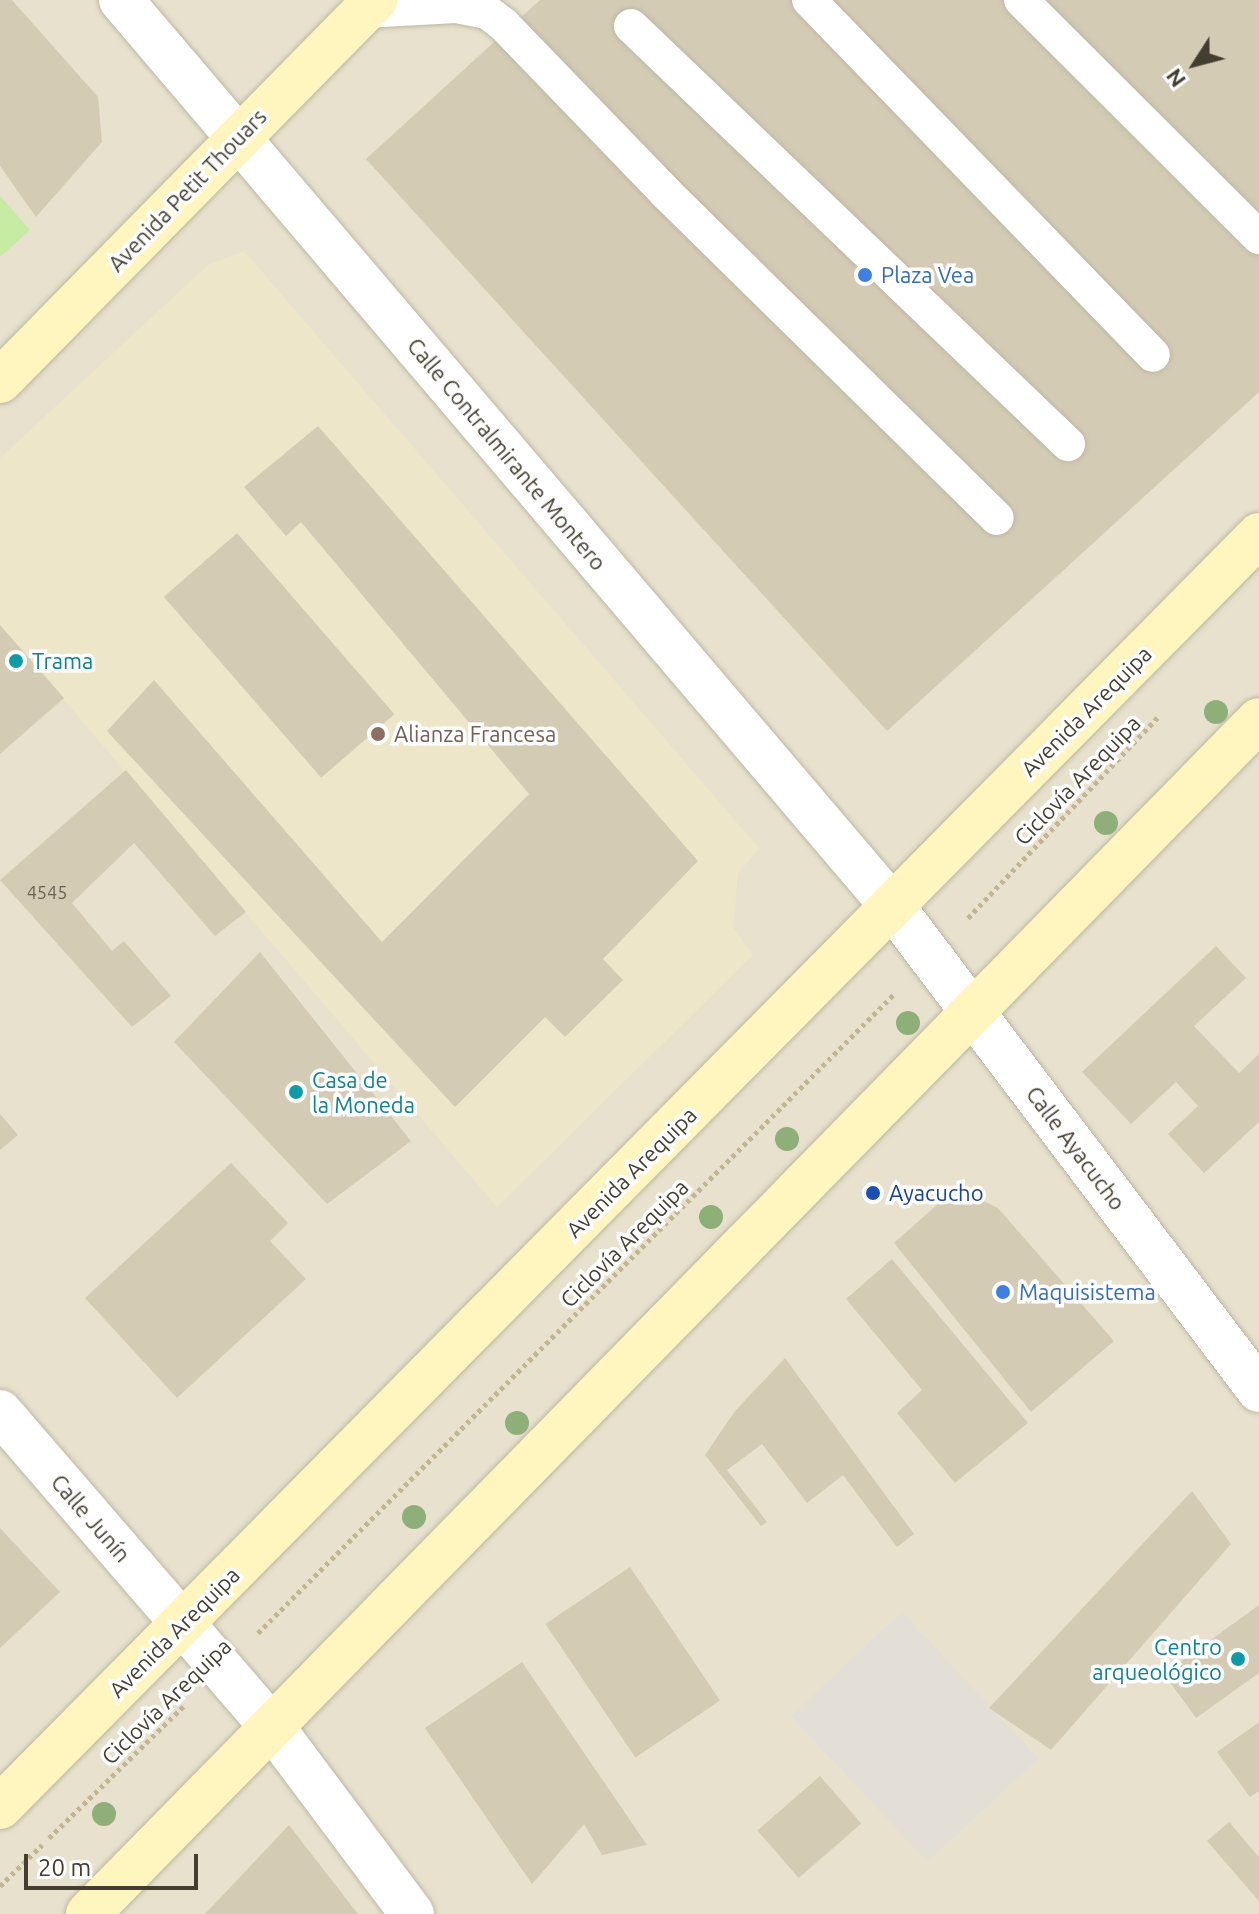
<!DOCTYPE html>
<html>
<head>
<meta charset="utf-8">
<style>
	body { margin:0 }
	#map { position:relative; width:1259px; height:1914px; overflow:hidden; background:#f3efe1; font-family:Ubuntu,sans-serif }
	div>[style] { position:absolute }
	.residential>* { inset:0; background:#e7e1ce; transform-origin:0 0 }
	.industrial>* { inset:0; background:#e4dfd6; transform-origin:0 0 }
	.education>* { inset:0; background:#eee6c9 }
	.green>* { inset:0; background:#c6eca4 }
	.building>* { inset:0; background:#d4cbb5; transform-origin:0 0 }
	.path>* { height:5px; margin-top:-2.5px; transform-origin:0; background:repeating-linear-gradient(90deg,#c2b592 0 4px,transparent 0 8px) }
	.roads { filter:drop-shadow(0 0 2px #beb7a3) drop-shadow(0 0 2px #beb7a3) }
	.lane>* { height:34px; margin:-17px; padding:0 17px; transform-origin:17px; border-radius:17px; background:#fff }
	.street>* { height:44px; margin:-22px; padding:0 22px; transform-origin:22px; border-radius:22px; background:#fff }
	.secondary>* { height:44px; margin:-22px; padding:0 22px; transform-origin:22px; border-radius:22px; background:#fff5be }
	.trees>* { width:24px; height:24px; margin:-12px; border-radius:50%; background:#8eaf77 }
	.dots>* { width:22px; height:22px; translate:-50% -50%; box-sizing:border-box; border:4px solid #fff; border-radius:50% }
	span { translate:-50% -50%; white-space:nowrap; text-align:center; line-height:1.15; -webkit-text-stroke:7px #fff; paint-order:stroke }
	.number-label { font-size:18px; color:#686152 }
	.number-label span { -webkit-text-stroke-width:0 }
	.street-label { font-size:22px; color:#443e31 }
	.shop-label { font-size:22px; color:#366cbe }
	.left { translate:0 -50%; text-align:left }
	.culture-label { font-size:22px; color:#0d838f }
	.right { translate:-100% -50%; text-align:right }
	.education-label { font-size:22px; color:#785e54 }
	.transit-label { font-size:22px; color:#164399 }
	.north { position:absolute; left:1155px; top:24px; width:80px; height:80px; -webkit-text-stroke:6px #fff; paint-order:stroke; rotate:234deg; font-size:22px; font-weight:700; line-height:32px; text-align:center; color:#443e31 }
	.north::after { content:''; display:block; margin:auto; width:28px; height:36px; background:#443e31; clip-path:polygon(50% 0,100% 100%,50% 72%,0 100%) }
	.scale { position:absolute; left:24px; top:1854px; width:174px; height:36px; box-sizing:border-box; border:4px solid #443e31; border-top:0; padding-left:10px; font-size:24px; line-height:28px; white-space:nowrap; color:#443e31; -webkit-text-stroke:6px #fff; paint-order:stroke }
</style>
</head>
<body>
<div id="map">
	<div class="residential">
		<i style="left:0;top:0;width:1259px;height:1914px"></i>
	</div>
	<div class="industrial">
		<i style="left:902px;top:1612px;width:200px;height:152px;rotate:47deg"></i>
	</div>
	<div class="education">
		<i style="clip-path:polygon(244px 251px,759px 848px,738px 874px,733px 927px,753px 955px,497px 1207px,0 625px,0 458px,208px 265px)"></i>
	</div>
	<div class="green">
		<i style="clip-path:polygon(0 196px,30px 230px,0 257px)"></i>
	</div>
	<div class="building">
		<i style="clip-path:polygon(0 0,12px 0,98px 97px,102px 142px,36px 217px,0 166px)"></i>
		<i style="clip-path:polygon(540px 0,1259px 0,1259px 392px,887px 731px,366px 159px)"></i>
		<i style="clip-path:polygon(318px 426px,698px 861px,603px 959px,623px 980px,565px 1037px,545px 1017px,455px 1107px,107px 731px,154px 680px,382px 942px,529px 794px,301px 522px,286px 536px,244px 487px)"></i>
		<i style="left:237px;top:533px;width:240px;height:97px;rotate:49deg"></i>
		<i style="clip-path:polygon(0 625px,64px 698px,0 754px)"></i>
		<i style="clip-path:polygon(126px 770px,246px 912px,215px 936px,134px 843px,72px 903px,112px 951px,124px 941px,171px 996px,132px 1027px,0 880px)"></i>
		<i style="clip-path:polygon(1216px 946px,1246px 978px,1194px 1026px,1239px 1073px,1259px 1054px,1259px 1122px,1204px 1173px,1168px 1134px,1198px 1106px,1176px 1082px,1131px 1124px,1082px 1072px)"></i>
		<i style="clip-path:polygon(260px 952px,411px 1141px,327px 1204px,174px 1042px)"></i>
		<i style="clip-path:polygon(0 1114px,18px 1135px,0 1150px)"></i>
		<i style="clip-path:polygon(231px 1163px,288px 1223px,270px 1241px,306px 1279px,177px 1398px,85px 1298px)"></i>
		<i style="clip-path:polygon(959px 1197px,977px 1198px,998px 1208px,1114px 1341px,1031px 1412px,894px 1243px,938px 1204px)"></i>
		<i style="clip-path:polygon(892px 1259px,1028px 1423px,955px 1483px,897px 1413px,922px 1390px,846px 1299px)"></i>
		<i style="clip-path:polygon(785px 1358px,914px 1534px,897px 1547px,843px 1475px,807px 1503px,762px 1444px,727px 1470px,767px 1522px,761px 1526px,705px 1455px,735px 1411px)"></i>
		<i style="clip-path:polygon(1192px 1491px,1231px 1544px,1051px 1750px,989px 1708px)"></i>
		<i style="clip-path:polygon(0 1528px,60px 1592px,0 1648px)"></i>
		<i style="left:630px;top:1567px;width:161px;height:102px;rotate:56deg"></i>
		<i style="clip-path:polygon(1259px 1605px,1259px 1673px,1196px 1718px,1164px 1674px)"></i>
		<i style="clip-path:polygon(522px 1662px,647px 1845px,602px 1855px,584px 1824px,532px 1884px,425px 1728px)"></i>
		<i style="clip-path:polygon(1259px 1722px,1259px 1791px,1250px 1797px,1217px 1752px)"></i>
		<i style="left:820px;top:1776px;width:63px;height:83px;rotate:49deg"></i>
		<i style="clip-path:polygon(1229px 1822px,1259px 1857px,1259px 1901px,1207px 1841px)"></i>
		<i style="clip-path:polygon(289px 1825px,358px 1914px,205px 1914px)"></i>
	</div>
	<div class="path">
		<i style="left:968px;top:918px;width:278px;rotate:-46.6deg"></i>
		<i style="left:258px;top:1633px;width:902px;rotate:-45.13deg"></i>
		<i style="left:49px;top:1838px;width:190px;rotate:-44.4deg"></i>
		<i style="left:0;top:1886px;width:59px;rotate:-44.3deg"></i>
	</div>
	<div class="roads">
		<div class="lane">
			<i style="left:809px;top:0;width:494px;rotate:45.9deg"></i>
			<i style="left:1021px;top:0;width:336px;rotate:44.9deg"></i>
			<i style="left:364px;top:11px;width:92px;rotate:-3.1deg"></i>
			<i style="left:456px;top:6px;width:32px;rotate:11deg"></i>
			<i style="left:487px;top:12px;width:21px;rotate:37deg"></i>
			<i style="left:504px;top:25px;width:232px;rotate:46deg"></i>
			<i style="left:665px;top:192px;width:465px;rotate:44.5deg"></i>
			<i style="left:631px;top:26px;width:605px;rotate:43.73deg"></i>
		</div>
		<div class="street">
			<i style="left:121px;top:0;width:1191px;rotate:49.6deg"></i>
			<i style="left:893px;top:907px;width:606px;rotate:52.85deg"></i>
			<i style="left:0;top:1412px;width:418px;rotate:49.2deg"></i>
			<i style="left:273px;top:1728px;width:232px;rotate:53.2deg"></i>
		</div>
		<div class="secondary">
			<i style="left:0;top:381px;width:535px;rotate:-45.45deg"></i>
			<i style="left:0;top:1807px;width:1790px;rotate:-45.29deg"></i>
			<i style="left:88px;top:1914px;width:1672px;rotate:-45.56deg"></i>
		</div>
	</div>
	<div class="trees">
		<i style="left:1216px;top:712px"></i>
		<i style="left:1106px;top:823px"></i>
		<i style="left:908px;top:1023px"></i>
		<i style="left:787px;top:1139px"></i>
		<i style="left:711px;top:1217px"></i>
		<i style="left:517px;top:1423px"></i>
		<i style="left:414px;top:1517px"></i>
		<i style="left:104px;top:1814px"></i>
	</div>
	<div class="dots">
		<i style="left:865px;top:275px;background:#3f7fe0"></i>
		<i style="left:16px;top:661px;background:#0f9aa8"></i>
		<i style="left:378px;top:734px;background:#8d6e63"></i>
		<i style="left:296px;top:1092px;background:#0f9aa8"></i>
		<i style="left:873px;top:1193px;background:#1a4fb4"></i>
		<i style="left:1003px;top:1292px;background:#3f7fe0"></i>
		<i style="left:1238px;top:1659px;background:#0f9aa8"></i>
	</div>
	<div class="number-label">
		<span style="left:47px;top:892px">4545</span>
	</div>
	<div class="street-label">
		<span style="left:187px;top:190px;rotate:-46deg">Avenida Petit Thouars</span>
		<span style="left:507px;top:454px;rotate:50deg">Calle Contralmirante Montero</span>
		<span style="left:1086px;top:711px;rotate:-45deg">Avenida Arequipa</span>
		<span style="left:1077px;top:780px;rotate:-46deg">Ciclovía Arequipa</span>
		<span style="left:1076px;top:1148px;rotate:53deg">Calle Ayacucho</span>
		<span style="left:631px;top:1172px;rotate:-45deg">Avenida Arequipa</span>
		<span style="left:624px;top:1243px;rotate:-45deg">Ciclovía Arequipa</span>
		<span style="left:91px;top:1518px;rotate:49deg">Calle Junín</span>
		<span style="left:174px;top:1632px;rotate:-45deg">Avenida Arequipa</span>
		<span style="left:166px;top:1701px;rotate:-44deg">Ciclovía Arequipa</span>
	</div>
	<div class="shop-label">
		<span class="left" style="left:881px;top:275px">Plaza Vea</span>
		<span class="left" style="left:1019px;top:1292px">Maquisistema</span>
	</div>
	<div class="culture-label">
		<span class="left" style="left:32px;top:661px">Trama</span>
		<span class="left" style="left:312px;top:1092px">Casa de<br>la Moneda</span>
		<span class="right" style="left:1222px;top:1659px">Centro<br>arqueológico</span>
	</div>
	<div class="education-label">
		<span class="left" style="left:394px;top:734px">Alianza Francesa</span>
	</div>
	<div class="transit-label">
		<span class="left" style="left:889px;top:1193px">Ayacucho</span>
	</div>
	<div class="north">N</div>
	<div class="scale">20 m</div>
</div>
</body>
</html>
